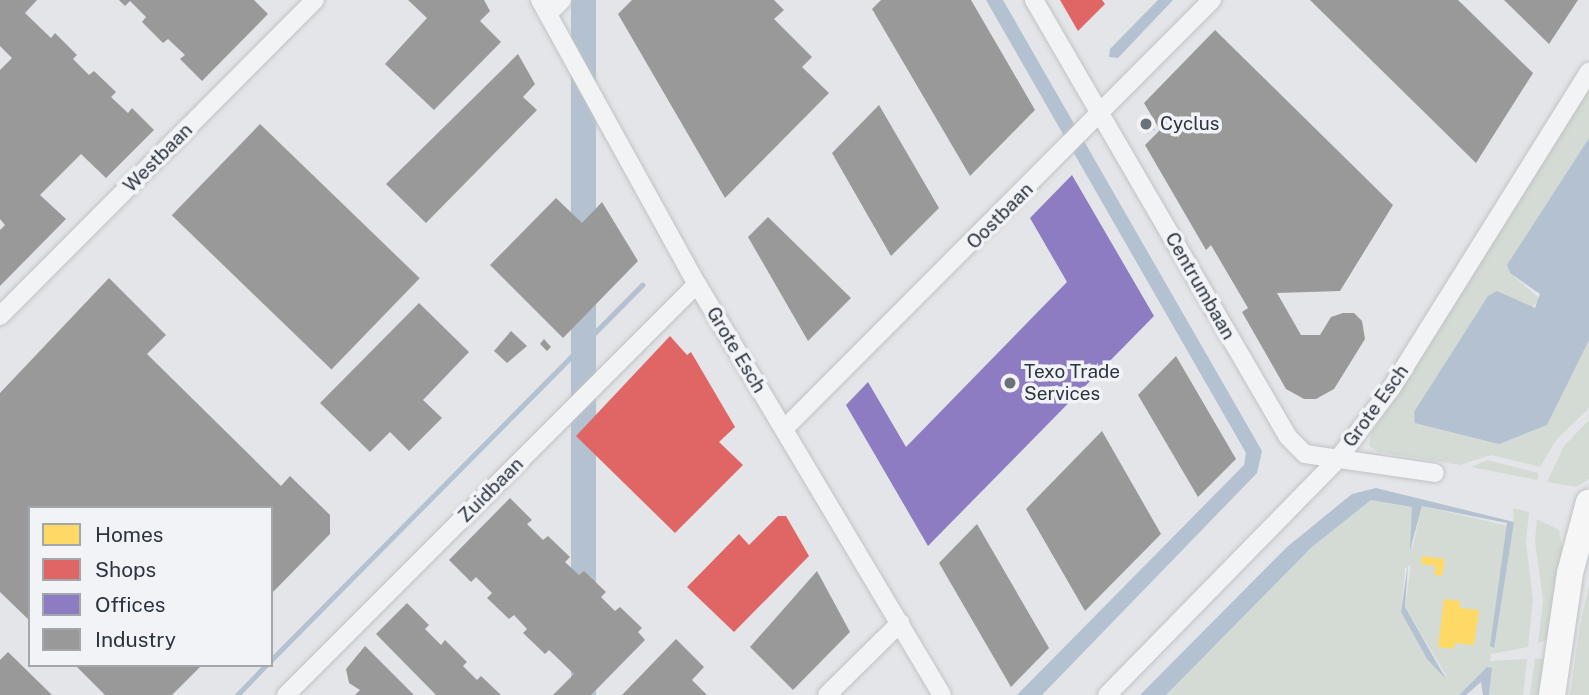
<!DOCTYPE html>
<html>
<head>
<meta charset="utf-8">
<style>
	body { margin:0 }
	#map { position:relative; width:1589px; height:695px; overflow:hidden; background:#e3e5e8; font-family:"Public Sans",sans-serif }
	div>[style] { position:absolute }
	.green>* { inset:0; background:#d4dbd4; transform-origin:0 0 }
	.water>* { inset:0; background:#b4c1d0; transform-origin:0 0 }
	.pier>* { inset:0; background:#e3e5e8; transform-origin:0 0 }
	.homes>* { inset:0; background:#ffd966 }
	.shops>* { inset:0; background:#e06666 }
	.offices>* { inset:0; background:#8e7cc3; transform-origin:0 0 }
	.industry>* { inset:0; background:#999; transform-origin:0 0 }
	.stream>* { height:5px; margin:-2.5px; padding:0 2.5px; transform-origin:2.5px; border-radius:2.5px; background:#b4c1d0 }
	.roads { filter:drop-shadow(0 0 2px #c1c3c6) drop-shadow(0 0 2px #c1c3c6) }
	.street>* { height:18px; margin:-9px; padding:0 9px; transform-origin:9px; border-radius:9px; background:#f2f3f4 }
	.primary>* { height:26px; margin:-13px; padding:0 13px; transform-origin:13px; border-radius:13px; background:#f6f6f6 }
	.dots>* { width:19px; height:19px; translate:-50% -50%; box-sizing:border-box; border:4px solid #f1f3f6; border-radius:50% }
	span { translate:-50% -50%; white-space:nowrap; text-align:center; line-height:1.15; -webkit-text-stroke:7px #f1f3f6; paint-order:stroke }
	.poi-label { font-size:19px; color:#2b333f }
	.left { translate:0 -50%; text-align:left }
	.street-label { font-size:19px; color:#2b333f }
	.legend { position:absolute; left:28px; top:506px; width:245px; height:161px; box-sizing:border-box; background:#f1f3f6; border:2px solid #a2a6ad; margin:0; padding:9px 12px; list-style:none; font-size:21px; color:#2b333f }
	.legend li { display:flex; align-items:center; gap:14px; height:35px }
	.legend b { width:35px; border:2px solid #a2a6ad }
</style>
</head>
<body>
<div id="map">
	<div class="green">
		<i style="clip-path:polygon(1589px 89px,1589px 138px,1507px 265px,1510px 273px,1540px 299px,1530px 309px,1497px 291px,1577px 361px,1589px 340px,1589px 408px,1556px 440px,1540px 467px,1491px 455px,1460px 465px,1378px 452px,1369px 446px,1371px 434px)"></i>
		<i style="clip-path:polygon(1589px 420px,1589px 479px,1576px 487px,1547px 482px,1564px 446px)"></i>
		<i style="clip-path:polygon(1487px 460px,1538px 473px,1539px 476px,1537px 480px,1471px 467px)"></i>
		<i style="clip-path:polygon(evenodd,1371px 500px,1412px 507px,1412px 550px,1422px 506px,1508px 526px,1514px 522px,1513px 508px,1529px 512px,1526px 543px,1533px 600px,1528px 647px,1491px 654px,1490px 661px,1527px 659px,1523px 695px,1489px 695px,1492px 669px,1487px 667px,1459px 695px,1166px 695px,1312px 547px,1371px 500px,1411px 565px,1405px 607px,1447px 677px,1427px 659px,1401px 612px,1405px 568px,1411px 565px)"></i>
		<i style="clip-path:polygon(1537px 519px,1559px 530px,1564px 559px,1553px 638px,1538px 643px,1543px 600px,1535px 541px)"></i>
		<i style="clip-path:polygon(1589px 585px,1589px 695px,1570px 695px,1580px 626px)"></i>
		<i style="left:1535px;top:658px;width:14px;height:37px;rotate:8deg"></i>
	</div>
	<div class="water">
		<i style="left:571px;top:0;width:25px;height:806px"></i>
		<i style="clip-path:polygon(986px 0,1003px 0,1262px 451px,1257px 473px,1042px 695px,1017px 695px,1244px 465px,1246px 453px)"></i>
		<i style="clip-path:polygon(1158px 0,1173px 0,1118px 58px,1109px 57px,1110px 49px)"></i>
		<i style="clip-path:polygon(1589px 138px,1589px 340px,1547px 425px,1499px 444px,1415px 423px,1414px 412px,1488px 296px,1497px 291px,1535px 308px,1540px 294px,1510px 273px,1507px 265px)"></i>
		<i style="clip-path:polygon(1376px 488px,1514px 522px,1494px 648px,1490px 646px,1507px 523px,1422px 506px,1410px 550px,1412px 507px,1371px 500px,1312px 547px,1166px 695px,1140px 695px,1287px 547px,1352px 494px)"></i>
		<i style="clip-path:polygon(1408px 563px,1405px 607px,1446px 679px,1427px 659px,1401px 612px)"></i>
		<i style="clip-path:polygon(1487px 667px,1492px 668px,1489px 695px,1483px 695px,1481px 682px,1466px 695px,1459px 695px)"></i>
	</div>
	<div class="pier">
		<i style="left:719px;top:204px;width:26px;height:29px;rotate:59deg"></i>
	</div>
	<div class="homes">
		<i style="clip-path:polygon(1422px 556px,1445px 559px,1442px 576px,1434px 575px,1436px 566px,1421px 564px)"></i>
		<i style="clip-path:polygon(1444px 599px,1460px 601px,1460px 608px,1479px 610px,1474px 645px,1455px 643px,1454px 649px,1438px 647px)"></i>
	</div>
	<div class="shops">
		<i style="clip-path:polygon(1060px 0,1102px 0,1105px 4px,1078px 31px)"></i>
		<i style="clip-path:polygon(670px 336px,687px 355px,691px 352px,735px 427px,719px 442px,743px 465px,675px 533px,576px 436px)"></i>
		<i style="clip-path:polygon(778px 516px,786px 516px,809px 556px,734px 632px,687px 587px,739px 534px,749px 545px)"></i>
	</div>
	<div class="offices">
		<i style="left:1146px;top:115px;width:17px;height:8px;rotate:59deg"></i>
		<i style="clip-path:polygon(1072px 175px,1154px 316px,928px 546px,846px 405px,868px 382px,906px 447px,1067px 282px,1030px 218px)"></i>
	</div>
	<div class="industry">
		<i style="clip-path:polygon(0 0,37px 0,25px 13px,51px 38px,55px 33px,77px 55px,73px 59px,89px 75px,94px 71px,116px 92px,111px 97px,128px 113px,132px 108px,154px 130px,106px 178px,81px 154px,40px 195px,66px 219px,0 286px,0 230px,5px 225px,0 219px,0 70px,12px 58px,0 46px)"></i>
		<i style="clip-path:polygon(119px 0,254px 0,268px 14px,202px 81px,180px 59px,185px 55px,168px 39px,163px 43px,142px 22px,146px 17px,130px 1px,125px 6px)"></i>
		<i style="clip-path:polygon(408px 0,484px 0,490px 11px,480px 21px,501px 42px,434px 110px,385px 64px,427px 18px)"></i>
		<i style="clip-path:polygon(632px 0,774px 0,784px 10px,774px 19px,812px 57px,802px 67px,829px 93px,725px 198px,618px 14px)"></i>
		<i style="clip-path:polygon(881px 0,971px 0,1035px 110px,970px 176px,872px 9px)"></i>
		<i style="clip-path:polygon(1310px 0,1458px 0,1533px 73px,1476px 163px)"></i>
		<i style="clip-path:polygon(1504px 0,1578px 0,1549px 44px)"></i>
		<i style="clip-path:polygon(1215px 30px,1393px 205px,1340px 291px,1277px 293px,1301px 335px,1320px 335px,1331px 317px,1343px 313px,1354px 313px,1362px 321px,1365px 339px,1334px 389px,1316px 399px,1304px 399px,1286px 389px,1242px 312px,1248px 308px,1211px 245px,1206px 250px,1145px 145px,1160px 130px,1144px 103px)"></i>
		<i style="clip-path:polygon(518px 54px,535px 84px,523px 97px,537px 110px,426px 223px,386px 184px)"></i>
		<i style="clip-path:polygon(879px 105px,939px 208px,891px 256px,832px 153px)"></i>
		<i style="left:260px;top:124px;width:222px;height:127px;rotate:44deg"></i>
		<i style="clip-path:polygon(556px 198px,582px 223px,602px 202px,638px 261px,563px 338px,490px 265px)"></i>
		<i style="clip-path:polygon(768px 217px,851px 298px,808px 341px,748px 237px)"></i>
		<i style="clip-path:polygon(109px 278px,166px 335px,147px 354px,281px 486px,290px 476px,330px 515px,330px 534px,271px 594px,271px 508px,30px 508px,30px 621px,0 592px,0 393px)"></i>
		<i style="clip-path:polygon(419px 303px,469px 352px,423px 400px,442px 418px,409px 451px,390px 432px,370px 452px,320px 403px)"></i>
		<i style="clip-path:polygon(511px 331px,527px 346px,507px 363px,494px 351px)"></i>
		<i style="clip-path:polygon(544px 339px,551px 347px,547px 351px,540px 344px)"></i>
		<i style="clip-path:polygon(1176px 356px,1236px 459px,1198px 497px,1138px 395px)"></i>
		<i style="clip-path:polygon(1102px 431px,1161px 534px,1085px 611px,1026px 509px)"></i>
		<i style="clip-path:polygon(510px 498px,532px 520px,527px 524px,543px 540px,548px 536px,570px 557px,565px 562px,579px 575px,584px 571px,606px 592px,601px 597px,615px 611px,620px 607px,642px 628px,638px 632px,645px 640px,591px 695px,553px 695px,574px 674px,549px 650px,545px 654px,523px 633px,527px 629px,514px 615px,509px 619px,487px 598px,492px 593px,476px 577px,471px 582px,449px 560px)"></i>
		<i style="clip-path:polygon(977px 524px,1049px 648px,1011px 687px,939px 563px)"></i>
		<i style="clip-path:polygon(817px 571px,850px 632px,793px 690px,750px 647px)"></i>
		<i style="clip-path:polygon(407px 603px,429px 625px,425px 629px,441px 645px,445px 640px,467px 662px,463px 666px,477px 680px,481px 676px,501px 695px,436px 695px,376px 634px)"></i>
		<i style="clip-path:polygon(676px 639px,704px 667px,692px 680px,707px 695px,622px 695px)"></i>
		<i style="clip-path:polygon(365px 646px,414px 695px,355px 695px,360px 690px,349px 683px,346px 669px)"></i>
		<i style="clip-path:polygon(8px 652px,52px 695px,0 695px,0 660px)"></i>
		<i style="clip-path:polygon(75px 665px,202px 665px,172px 695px,105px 695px)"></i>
	</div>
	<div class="stream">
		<i style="left:271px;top:660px;width:528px;rotate:-45.31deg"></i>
		<i style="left:237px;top:695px;width:42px;rotate:-46deg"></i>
	</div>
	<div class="roads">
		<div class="street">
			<i style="left:540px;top:0;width:325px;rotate:61.1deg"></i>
			<i style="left:697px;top:284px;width:478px;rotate:59.2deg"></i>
			<i style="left:1034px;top:0;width:505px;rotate:59.83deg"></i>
			<i style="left:1288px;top:437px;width:24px;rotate:45deg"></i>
			<i style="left:1305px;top:454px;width:131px;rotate:8.3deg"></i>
			<i style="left:548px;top:14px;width:20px;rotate:-45deg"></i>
			<i style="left:0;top:316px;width:446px;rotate:-45.1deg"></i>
			<i style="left:784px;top:429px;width:606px;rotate:-45.07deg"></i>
			<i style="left:286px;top:695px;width:581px;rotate:-45deg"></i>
			<i style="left:827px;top:695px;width:103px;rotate:-44.6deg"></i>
			<i style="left:1107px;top:695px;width:330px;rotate:-45.6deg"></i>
			<i style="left:1338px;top:459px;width:90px;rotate:-53.1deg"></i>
			<i style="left:1392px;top:387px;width:372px;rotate:-58deg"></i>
		</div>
		<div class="primary">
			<i style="left:1552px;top:695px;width:123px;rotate:-81.6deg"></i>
			<i style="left:1570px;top:573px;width:73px;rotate:-75deg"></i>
		</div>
	</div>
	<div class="dots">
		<i style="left:1146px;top:124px;background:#6b717a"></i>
		<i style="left:1010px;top:383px;background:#6b717a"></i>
	</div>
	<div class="poi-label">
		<span class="left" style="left:1160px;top:124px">Cyclus</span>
		<span class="left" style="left:1024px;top:383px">Texo Trade<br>Services</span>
	</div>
	<div class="street-label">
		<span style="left:158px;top:158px;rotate:-45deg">Westbaan</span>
		<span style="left:1000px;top:216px;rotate:-45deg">Oostbaan</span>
		<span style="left:1200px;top:286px;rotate:60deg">Centrumbaan</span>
		<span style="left:736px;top:350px;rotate:59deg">Grote Esch</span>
		<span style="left:1376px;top:406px;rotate:-54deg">Grote Esch</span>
		<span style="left:491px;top:490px;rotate:-45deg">Zuidbaan</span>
	</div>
	<ul class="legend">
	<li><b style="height:19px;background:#ffd966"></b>Homes</li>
	<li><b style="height:19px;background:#e06666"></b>Shops</li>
	<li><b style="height:19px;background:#8e7cc3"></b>Offices</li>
	<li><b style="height:19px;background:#999"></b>Industry</li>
	</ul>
</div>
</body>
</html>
